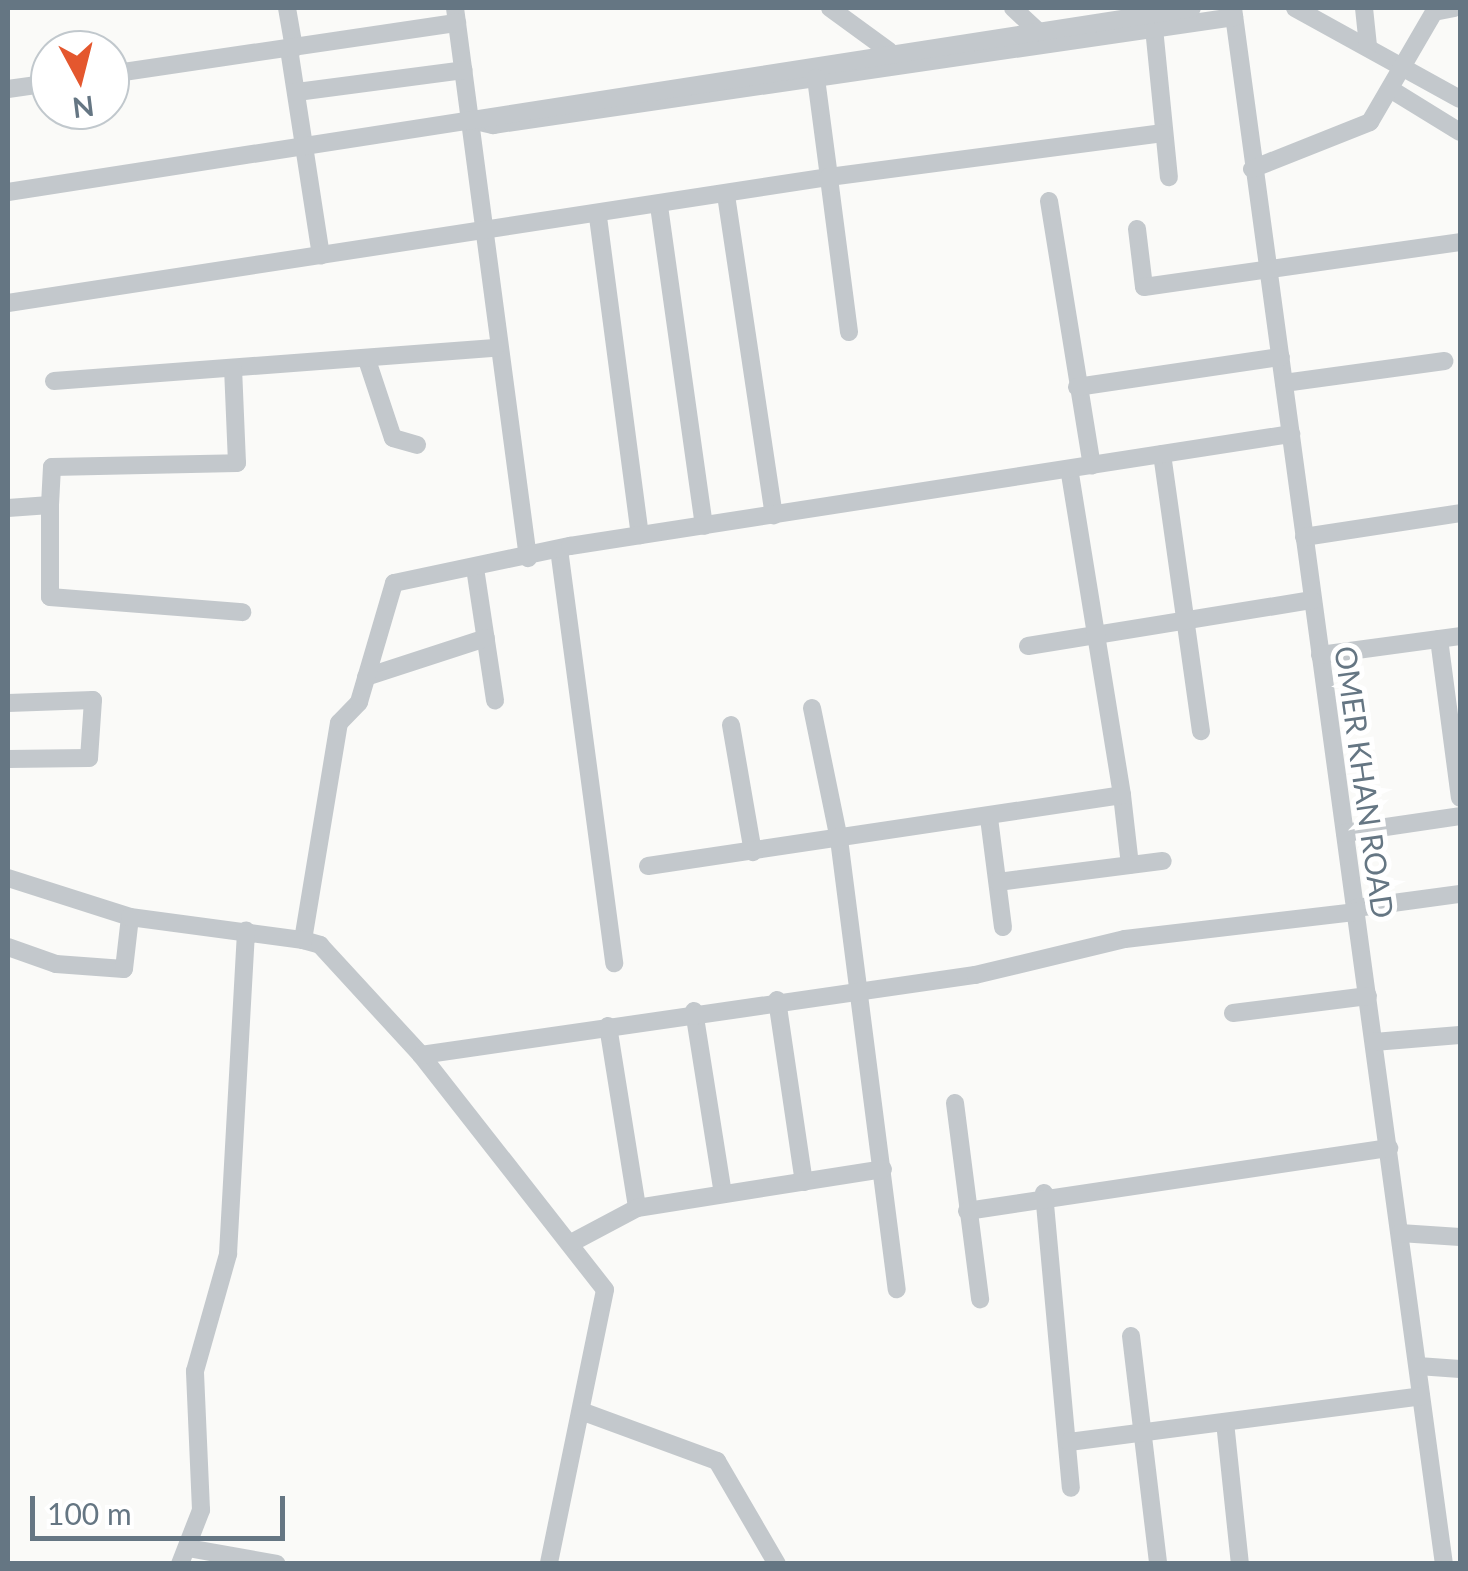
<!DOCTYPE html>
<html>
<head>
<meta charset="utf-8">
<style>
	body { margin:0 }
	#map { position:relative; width:1468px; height:1571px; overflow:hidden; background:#fafaf8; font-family:Lato,sans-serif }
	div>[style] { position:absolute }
	.minor>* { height:18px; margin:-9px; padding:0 9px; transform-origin:9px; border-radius:9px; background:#c3c8cc }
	span { translate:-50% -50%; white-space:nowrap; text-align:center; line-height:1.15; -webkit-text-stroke:10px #fff; paint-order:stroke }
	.street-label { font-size:30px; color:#657683 }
	.frame { position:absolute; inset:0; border:10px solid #657683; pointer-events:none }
	.north { position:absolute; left:30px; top:30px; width:100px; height:100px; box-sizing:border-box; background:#fff; border:2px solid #c1c8cd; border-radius:50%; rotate:173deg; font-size:28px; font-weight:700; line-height:40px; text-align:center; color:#657683 }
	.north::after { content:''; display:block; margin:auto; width:35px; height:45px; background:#e4572e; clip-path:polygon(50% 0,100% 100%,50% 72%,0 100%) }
	.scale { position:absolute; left:30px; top:1496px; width:255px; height:45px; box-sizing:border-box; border:5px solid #657683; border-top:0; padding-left:12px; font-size:30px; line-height:35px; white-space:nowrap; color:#657683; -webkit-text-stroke:8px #fff; paint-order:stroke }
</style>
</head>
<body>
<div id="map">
	<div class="minor">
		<i style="left:287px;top:8px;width:41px;rotate:80.1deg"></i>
		<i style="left:455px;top:8px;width:555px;rotate:82.44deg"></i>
		<i style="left:830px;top:8px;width:73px;rotate:36.1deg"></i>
		<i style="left:1013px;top:8px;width:34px;rotate:43deg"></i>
		<i style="left:1233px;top:8px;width:1570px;rotate:82.28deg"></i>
		<i style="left:1295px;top:8px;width:188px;rotate:28.9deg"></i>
		<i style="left:1364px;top:8px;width:39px;rotate:84deg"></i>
		<i style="left:1153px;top:18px;width:160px;rotate:84.3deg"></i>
		<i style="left:289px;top:49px;width:209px;rotate:81.2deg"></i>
		<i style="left:110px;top:74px;width:351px;rotate:-8.4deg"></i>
		<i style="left:8px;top:89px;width:42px;rotate:-8.1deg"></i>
		<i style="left:297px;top:92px;width:168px;rotate:-7.5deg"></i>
		<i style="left:1395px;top:92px;width:76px;rotate:31.6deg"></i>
		<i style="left:471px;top:120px;width:23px;rotate:13deg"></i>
		<i style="left:493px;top:125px;width:749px;rotate:-8.29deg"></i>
		<i style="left:1252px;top:169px;width:127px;rotate:-21.7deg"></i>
		<i style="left:1370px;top:122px;width:127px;rotate:-59.8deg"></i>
		<i style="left:1434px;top:12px;width:21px;rotate:-11deg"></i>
		<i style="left:8px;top:192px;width:1198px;rotate:-8.83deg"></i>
		<i style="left:726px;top:195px;width:324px;rotate:81.5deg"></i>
		<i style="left:1049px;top:201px;width:268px;rotate:80.8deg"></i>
		<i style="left:659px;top:206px;width:323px;rotate:82deg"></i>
		<i style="left:598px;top:217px;width:321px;rotate:82.5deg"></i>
		<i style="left:1137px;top:229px;width:58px;rotate:83.1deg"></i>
		<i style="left:1144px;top:287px;width:319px;rotate:-8.1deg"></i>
		<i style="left:8px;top:303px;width:831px;rotate:-8.73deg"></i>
		<i style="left:829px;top:177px;width:100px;rotate:-97.5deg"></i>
		<i style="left:849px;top:332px;width:156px;rotate:-97.4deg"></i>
		<i style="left:829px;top:177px;width:337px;rotate:-7.5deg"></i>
		<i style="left:367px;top:360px;width:82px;rotate:71.6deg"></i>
		<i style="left:393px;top:438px;width:25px;rotate:16deg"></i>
		<i style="left:54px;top:381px;width:442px;rotate:-4.3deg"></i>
		<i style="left:1284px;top:383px;width:162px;rotate:-7.8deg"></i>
		<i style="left:1077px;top:387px;width:206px;rotate:-8.4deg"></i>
		<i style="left:1162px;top:454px;width:280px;rotate:82deg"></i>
		<i style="left:50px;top:505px;width:38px;rotate:-87deg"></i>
		<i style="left:52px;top:467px;width:185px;rotate:-1.2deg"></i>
		<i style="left:237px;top:463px;width:94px;rotate:-92.4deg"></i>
		<i style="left:8px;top:508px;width:42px;rotate:-4.1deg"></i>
		<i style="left:50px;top:505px;width:92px;rotate:90deg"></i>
		<i style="left:50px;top:597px;width:193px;rotate:4.5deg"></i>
		<i style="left:1304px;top:537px;width:158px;rotate:-8.7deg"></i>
		<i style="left:559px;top:549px;width:418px;rotate:82.4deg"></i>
		<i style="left:475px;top:568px;width:134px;rotate:81.4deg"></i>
		<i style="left:1439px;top:639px;width:160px;rotate:82.5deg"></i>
		<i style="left:1028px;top:646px;width:288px;rotate:-9.2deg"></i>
		<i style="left:1320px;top:655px;width:141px;rotate:-7.7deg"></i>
		<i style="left:366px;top:677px;width:126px;rotate:-18deg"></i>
		<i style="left:8px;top:703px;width:85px;rotate:-2deg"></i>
		<i style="left:93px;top:700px;width:58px;rotate:93.9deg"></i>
		<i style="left:89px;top:758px;width:81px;rotate:179.3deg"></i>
		<i style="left:812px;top:708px;width:134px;rotate:78.4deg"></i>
		<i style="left:839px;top:839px;width:454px;rotate:82.7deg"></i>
		<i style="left:731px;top:725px;width:129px;rotate:80.2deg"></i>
		<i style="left:1122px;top:795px;width:70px;rotate:83.5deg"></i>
		<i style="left:989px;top:818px;width:110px;rotate:82.7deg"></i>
		<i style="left:1345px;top:833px;width:116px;rotate:-8.4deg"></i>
		<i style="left:648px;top:866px;width:479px;rotate:-8.5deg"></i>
		<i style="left:1122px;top:795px;width:330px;rotate:-99.2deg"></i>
		<i style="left:8px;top:878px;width:128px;rotate:17.7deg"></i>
		<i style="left:998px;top:882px;width:166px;rotate:-7.3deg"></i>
		<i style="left:1356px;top:908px;width:105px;rotate:-7.7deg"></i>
		<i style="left:303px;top:940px;width:220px;rotate:-80.6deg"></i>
		<i style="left:339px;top:723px;width:29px;rotate:-46deg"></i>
		<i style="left:359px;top:702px;width:124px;rotate:-73.6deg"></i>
		<i style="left:394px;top:583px;width:180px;rotate:-11.9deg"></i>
		<i style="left:570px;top:546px;width:730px;rotate:-8.83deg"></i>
		<i style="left:8px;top:947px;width:51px;rotate:19.5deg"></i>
		<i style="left:56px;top:964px;width:68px;rotate:4.2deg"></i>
		<i style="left:124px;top:969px;width:52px;rotate:-83.4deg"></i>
		<i style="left:130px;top:917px;width:175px;rotate:7.6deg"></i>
		<i style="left:303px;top:940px;width:18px;rotate:16deg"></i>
		<i style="left:320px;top:945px;width:149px;rotate:47.4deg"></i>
		<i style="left:421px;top:1055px;width:298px;rotate:51.9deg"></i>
		<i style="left:605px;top:1290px;width:280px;rotate:101.6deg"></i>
		<i style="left:777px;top:1000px;width:184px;rotate:81.6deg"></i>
		<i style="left:694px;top:1011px;width:185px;rotate:81deg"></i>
		<i style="left:1233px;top:1013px;width:136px;rotate:-7.2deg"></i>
		<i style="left:608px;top:1026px;width:184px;rotate:80.9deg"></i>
		<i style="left:1374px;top:1042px;width:86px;rotate:-4.7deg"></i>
		<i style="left:421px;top:1055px;width:560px;rotate:-8.22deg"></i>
		<i style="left:975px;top:975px;width:154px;rotate:-13.5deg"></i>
		<i style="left:1125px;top:939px;width:233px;rotate:-6.7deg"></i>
		<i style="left:955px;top:1103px;width:198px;rotate:82.7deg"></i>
		<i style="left:1044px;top:1193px;width:296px;rotate:84.8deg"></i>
		<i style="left:967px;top:1211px;width:427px;rotate:-8.5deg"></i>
		<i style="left:1400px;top:1233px;width:60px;rotate:3.8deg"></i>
		<i style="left:573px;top:1242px;width:72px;rotate:-28deg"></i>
		<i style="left:637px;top:1208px;width:249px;rotate:-9deg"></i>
		<i style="left:1131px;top:1336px;width:230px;rotate:83.2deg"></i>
		<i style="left:1418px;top:1366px;width:42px;rotate:4.1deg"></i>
		<i style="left:581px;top:1411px;width:145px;rotate:20.2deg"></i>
		<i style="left:717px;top:1461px;width:119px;rotate:59.8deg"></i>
		<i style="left:1225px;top:1422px;width:143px;rotate:84deg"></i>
		<i style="left:1069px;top:1442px;width:355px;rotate:-7.4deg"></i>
		<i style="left:188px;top:1548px;width:90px;rotate:10.2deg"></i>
		<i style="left:180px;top:1564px;width:58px;rotate:-68.7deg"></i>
		<i style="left:201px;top:1510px;width:139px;rotate:-92.5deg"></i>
		<i style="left:195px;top:1371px;width:122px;rotate:-74.2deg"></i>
		<i style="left:228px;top:1254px;width:324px;rotate:-86.8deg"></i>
	</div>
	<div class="street-label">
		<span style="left:1365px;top:782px;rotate:82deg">OMER KHAN ROAD</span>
	</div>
	<div class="frame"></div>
	<div class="north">N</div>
	<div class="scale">100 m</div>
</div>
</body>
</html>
